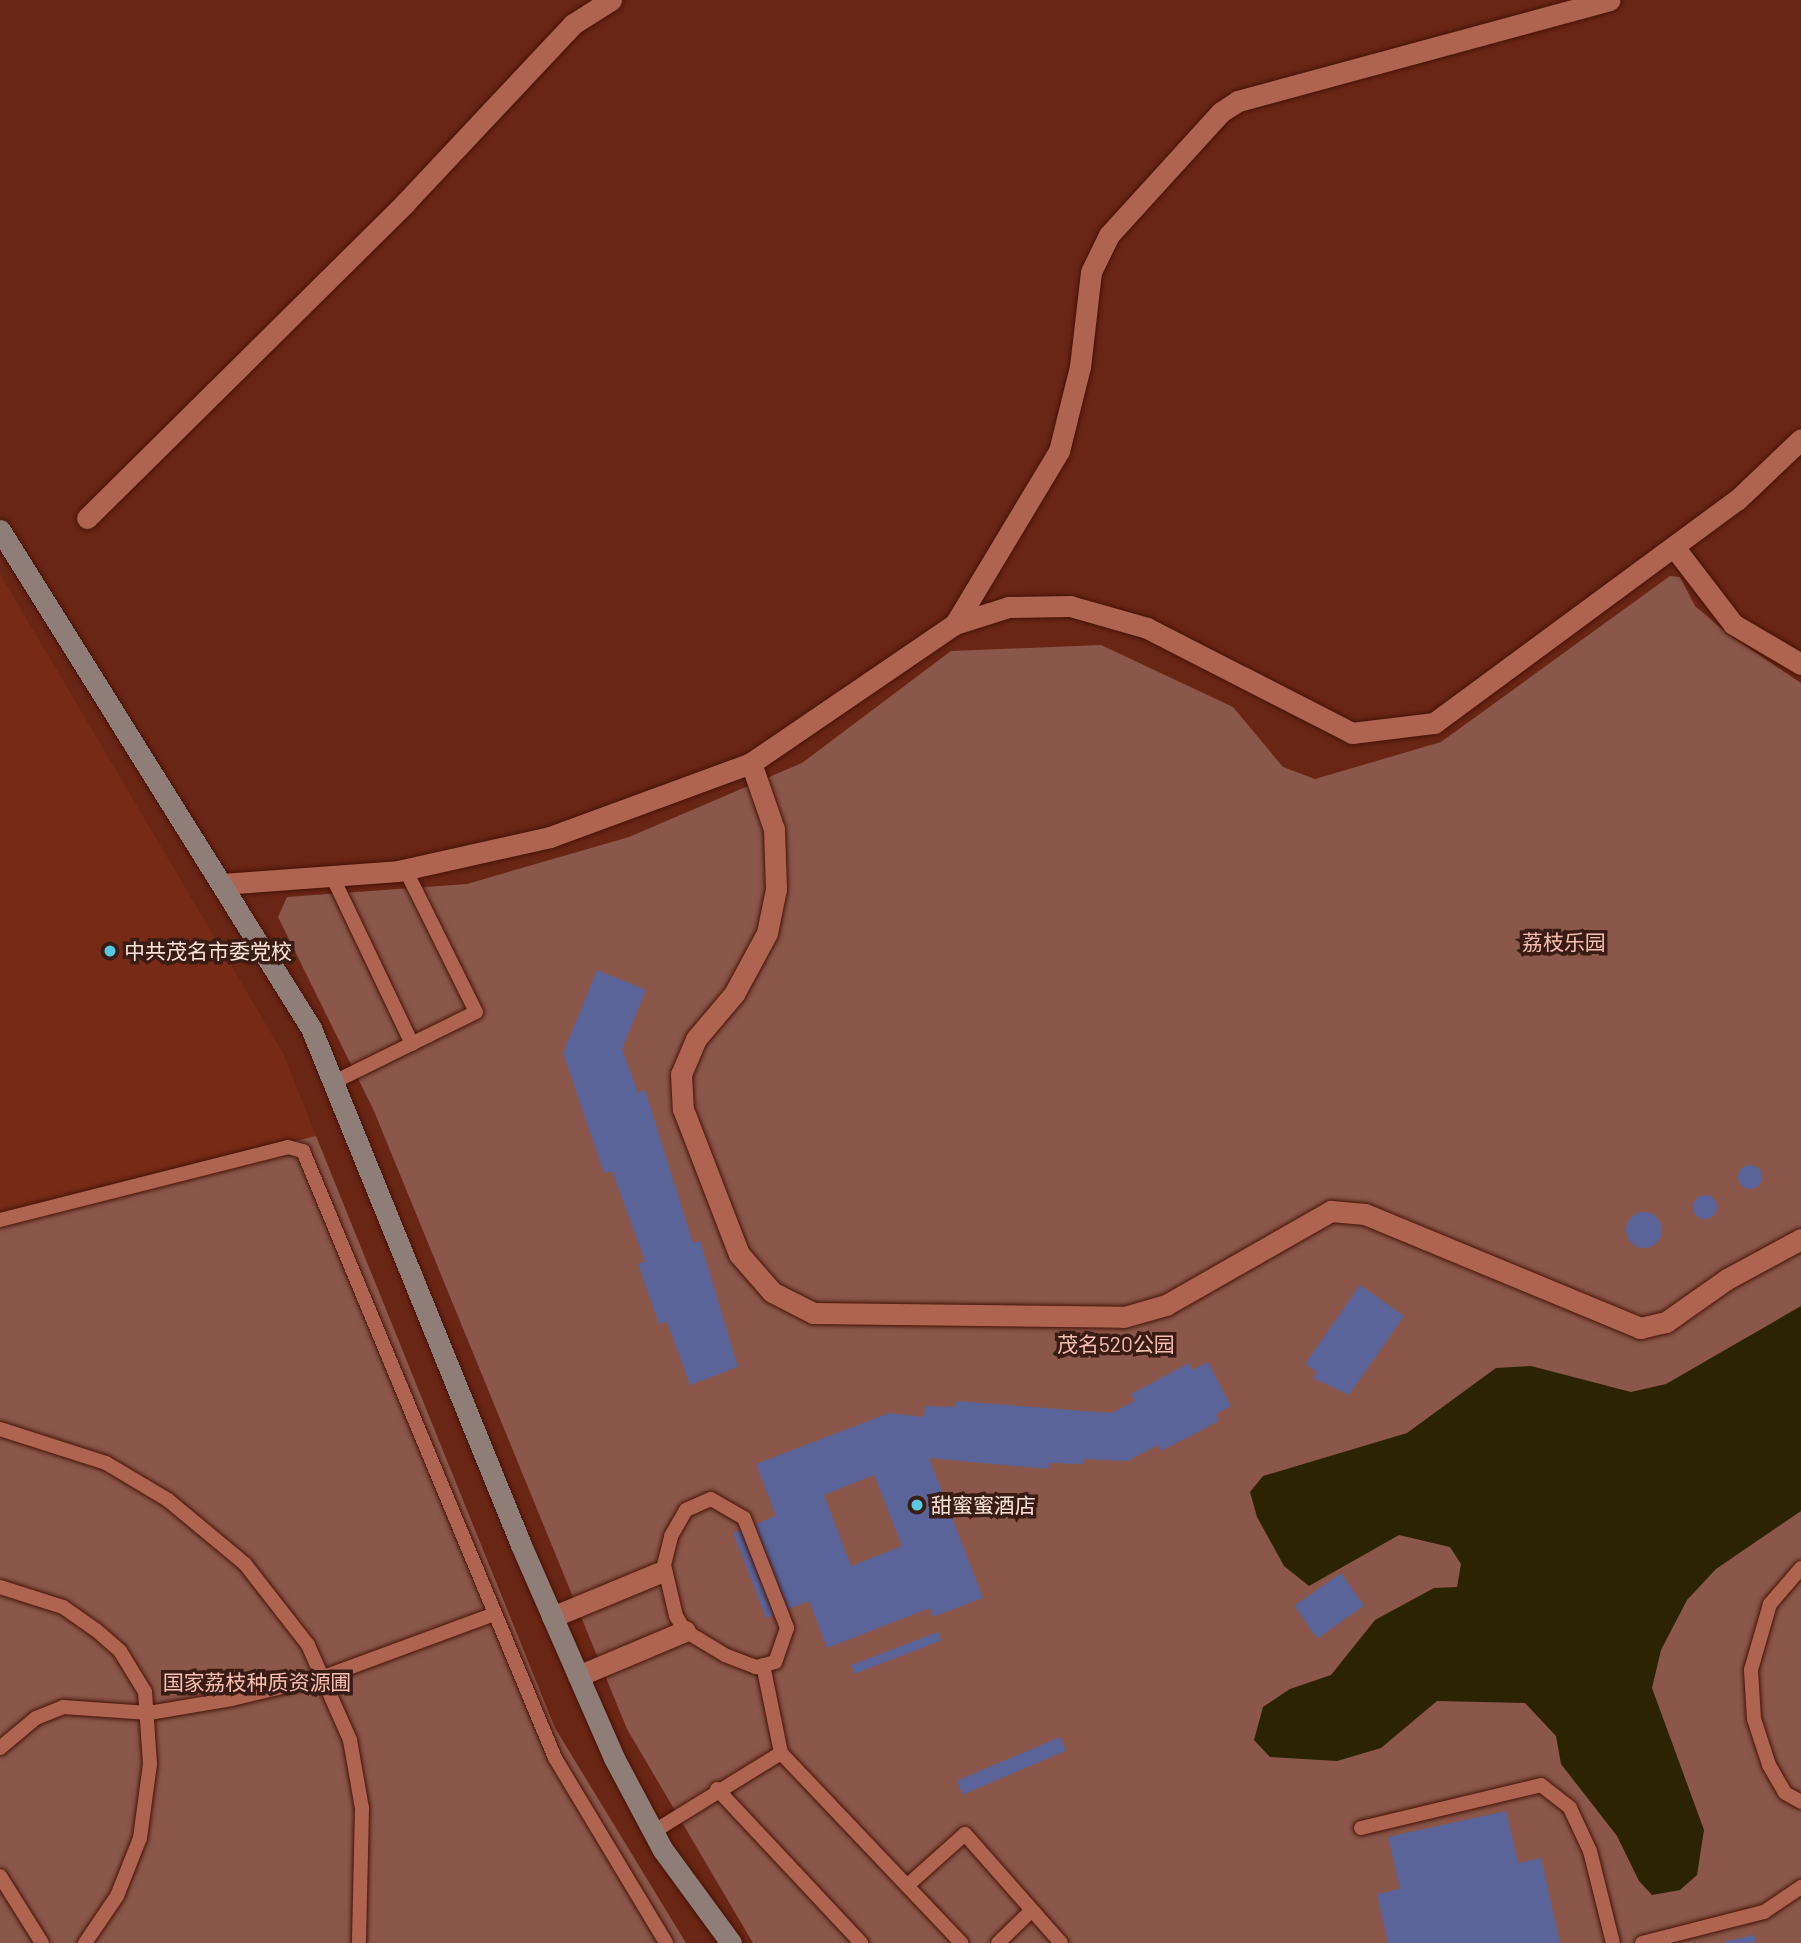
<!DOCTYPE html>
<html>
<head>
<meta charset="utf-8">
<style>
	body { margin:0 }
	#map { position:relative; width:1801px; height:1943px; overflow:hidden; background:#6a2615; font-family:Barlow,"Noto Sans SC",sans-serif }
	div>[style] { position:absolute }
	.built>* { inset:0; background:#772b17 }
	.green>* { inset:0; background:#8a574a }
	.water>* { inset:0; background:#2b2302 }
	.building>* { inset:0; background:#5b6498; transform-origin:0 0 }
	.round { border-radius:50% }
	.roads { filter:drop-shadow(0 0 2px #451205) drop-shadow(0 0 2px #451205) }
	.lane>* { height:14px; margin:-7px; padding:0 7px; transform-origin:7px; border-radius:7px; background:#af6451 }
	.street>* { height:21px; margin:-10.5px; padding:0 10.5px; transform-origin:10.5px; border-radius:10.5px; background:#af6451 }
	.secondary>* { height:21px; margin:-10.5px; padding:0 10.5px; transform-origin:10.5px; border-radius:10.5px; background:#8f7e78 }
	.dots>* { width:19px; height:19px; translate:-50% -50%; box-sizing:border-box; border:4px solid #3b1c14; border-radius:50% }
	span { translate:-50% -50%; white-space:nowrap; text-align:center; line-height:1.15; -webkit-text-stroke:7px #3b1c14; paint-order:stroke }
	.park-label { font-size:21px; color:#f8c0b2 }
	.poi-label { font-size:21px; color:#ffe4dd }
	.left { translate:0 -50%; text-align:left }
</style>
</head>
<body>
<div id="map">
	<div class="built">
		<i style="clip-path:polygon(0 574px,284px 1055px,316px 1136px,0 1214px)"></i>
	</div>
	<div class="green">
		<i style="clip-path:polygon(1670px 576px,1680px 577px,1695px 606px,1728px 634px,1801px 683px,1801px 1943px,753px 1943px,627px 1729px,374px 1111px,278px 917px,287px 897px,467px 884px,629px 837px,802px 763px,951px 651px,1101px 645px,1233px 707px,1283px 767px,1315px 779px,1441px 742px)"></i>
		<i style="clip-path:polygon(316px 1136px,555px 1728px,686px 1943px,0 1943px,0 1214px)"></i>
	</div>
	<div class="water">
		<i style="clip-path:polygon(1801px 1306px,1801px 1511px,1716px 1569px,1687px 1600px,1661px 1650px,1652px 1688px,1704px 1830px,1697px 1875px,1680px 1890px,1652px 1895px,1639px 1881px,1617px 1836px,1561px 1764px,1556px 1736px,1525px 1703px,1437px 1701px,1381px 1748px,1337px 1761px,1270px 1757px,1254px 1740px,1263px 1707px,1290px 1689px,1331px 1675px,1375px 1620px,1434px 1588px,1457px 1587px,1461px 1564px,1450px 1547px,1399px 1535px,1309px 1586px,1284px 1566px,1257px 1517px,1250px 1492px,1263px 1476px,1407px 1433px,1496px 1368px,1531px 1366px,1631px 1392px,1666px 1384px)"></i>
	</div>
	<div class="building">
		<i style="clip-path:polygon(597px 970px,646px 990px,622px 1049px,638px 1093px,645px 1090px,693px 1243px,700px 1241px,738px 1367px,690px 1385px,667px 1322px,659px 1324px,638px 1264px,645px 1261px,612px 1171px,604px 1173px,563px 1053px)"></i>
		<i class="round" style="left:1738px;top:1165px;width:24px;height:24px"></i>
		<i class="round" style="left:1693px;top:1195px;width:24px;height:24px"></i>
		<i class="round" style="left:1626px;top:1212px;width:36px;height:36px"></i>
		<i style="clip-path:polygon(1360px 1285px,1404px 1316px,1349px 1395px,1313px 1378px,1317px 1372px,1305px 1364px)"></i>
		<i style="clip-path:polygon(evenodd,1208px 1362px,1231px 1406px,1216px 1414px,1219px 1421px,1161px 1451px,1158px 1445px,1128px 1461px,1083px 1459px,1083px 1464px,1049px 1463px,1048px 1469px,929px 1458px,983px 1598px,933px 1617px,930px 1608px,827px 1648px,809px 1601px,766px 1618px,733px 1533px,776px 1516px,756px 1464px,889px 1413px,924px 1417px,925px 1406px,956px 1407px,956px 1401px,1111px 1413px,1135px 1401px,1131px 1394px,1189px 1363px,1192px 1370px,1208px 1362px,874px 1475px,902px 1546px,851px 1566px,824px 1495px,874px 1475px)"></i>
		<i style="left:1341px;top:1573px;width:40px;height:57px;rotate:55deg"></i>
		<i style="left:938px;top:1632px;width:9px;height:93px;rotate:69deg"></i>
		<i style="left:1060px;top:1737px;width:15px;height:112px;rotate:67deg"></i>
		<i style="clip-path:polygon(1506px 1811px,1518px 1863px,1541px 1858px,1560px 1943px,1388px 1943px,1377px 1894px,1400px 1889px,1388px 1837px)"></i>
		<i style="clip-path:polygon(1754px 1935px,1756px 1943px,1725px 1943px,1724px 1942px)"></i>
	</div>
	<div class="roads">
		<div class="lane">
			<i style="left:332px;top:876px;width:186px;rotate:64.5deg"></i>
			<i style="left:334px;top:1082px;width:158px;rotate:-26.2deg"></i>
			<i style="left:476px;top:1012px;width:160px;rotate:-116.4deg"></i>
			<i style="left:0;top:1220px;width:297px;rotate:-14.2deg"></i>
			<i style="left:288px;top:1147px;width:16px;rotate:15deg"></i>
			<i style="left:303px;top:1151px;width:657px;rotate:67.45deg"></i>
			<i style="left:555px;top:1758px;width:216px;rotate:59deg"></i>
			<i style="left:0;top:1429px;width:111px;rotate:17.8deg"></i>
			<i style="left:106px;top:1463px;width:72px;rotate:30.8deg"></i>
			<i style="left:168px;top:1500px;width:100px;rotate:39.7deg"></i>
			<i style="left:245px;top:1564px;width:103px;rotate:52.1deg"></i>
			<i style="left:308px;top:1645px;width:104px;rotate:66.1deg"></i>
			<i style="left:350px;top:1740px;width:69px;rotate:80deg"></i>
			<i style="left:362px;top:1808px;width:135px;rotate:91.3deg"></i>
			<i style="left:711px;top:1499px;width:38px;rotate:30deg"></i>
			<i style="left:744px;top:1518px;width:118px;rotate:68.6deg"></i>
			<i style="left:787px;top:1628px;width:36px;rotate:109deg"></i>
			<i style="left:775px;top:1662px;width:20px;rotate:165deg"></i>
			<i style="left:756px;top:1667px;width:33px;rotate:-159deg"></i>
			<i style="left:725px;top:1655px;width:47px;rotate:-149deg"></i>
			<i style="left:685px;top:1631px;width:17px;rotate:-121deg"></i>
			<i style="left:676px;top:1616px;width:52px;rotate:-103.2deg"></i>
			<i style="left:664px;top:1565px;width:30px;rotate:-76deg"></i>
			<i style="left:671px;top:1536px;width:30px;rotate:-60deg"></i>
			<i style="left:686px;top:1510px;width:27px;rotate:-24deg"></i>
			<i style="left:1801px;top:1568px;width:48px;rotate:130.7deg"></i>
			<i style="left:1770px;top:1604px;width:69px;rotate:106.1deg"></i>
			<i style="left:1751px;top:1670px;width:49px;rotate:86.5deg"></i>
			<i style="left:1754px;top:1719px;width:48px;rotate:71.9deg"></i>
			<i style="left:1769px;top:1765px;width:32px;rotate:60deg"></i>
			<i style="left:1785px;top:1793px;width:18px;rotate:29deg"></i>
			<i style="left:0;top:1587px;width:66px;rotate:17.6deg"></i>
			<i style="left:63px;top:1607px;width:40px;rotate:34.9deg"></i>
			<i style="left:96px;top:1630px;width:32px;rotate:41deg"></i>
			<i style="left:120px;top:1651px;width:48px;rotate:58.6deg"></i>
			<i style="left:145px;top:1692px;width:72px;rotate:86deg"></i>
			<i style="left:150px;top:1764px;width:75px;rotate:97.7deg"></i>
			<i style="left:140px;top:1838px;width:62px;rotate:111.6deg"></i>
			<i style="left:117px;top:1896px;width:57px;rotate:124.2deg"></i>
			<i style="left:763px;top:1665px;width:90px;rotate:78.4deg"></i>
			<i style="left:0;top:1748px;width:47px;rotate:-39.8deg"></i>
			<i style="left:36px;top:1718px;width:29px;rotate:-22deg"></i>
			<i style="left:63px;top:1707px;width:86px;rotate:4deg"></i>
			<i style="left:149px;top:1713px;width:84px;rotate:-9.6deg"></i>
			<i style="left:232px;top:1699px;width:95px;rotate:-13.4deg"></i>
			<i style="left:324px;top:1677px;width:179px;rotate:-20.3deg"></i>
			<i style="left:717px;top:1789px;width:211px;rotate:46.9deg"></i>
			<i style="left:1361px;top:1828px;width:185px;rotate:-13.4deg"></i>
			<i style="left:1541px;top:1785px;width:37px;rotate:38deg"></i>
			<i style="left:1570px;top:1808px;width:47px;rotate:65.1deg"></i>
			<i style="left:1590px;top:1851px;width:95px;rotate:76deg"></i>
			<i style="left:653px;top:1832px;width:150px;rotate:-31.7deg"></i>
			<i style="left:781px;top:1753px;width:262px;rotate:46.5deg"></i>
			<i style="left:0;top:1876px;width:79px;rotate:57.9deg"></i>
			<i style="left:909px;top:1884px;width:75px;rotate:-41.8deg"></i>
			<i style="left:965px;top:1834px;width:145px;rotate:48.6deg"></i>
			<i style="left:998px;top:1943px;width:47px;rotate:-44.1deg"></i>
			<i style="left:1642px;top:1943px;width:126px;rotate:-14.3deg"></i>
			<i style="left:1764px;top:1912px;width:45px;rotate:-34deg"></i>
		</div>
		<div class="street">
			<i style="left:87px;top:518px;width:448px;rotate:-44.7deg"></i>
			<i style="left:405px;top:203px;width:245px;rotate:-46.8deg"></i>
			<i style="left:573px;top:24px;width:45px;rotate:-32.3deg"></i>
			<i style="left:1674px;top:547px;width:97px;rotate:52.5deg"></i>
			<i style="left:1733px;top:624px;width:79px;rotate:30.5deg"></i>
			<i style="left:955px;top:624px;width:202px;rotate:-59deg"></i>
			<i style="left:1059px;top:451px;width:87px;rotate:-76deg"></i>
			<i style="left:1080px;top:367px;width:96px;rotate:-83.4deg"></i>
			<i style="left:1091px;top:272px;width:41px;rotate:-64.1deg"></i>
			<i style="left:1109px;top:235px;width:166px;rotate:-47.7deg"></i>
			<i style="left:1221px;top:112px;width:20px;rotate:-33deg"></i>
			<i style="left:1238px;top:101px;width:385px;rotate:-15.2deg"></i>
			<i style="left:751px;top:763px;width:70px;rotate:70.8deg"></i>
			<i style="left:774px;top:829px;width:60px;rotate:88.1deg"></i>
			<i style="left:776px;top:889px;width:45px;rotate:101.6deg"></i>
			<i style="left:767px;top:933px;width:69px;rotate:118.4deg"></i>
			<i style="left:734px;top:994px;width:59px;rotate:130.2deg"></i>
			<i style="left:696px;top:1039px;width:38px;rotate:113deg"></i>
			<i style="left:681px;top:1074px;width:35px;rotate:87deg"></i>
			<i style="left:683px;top:1109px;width:155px;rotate:68.9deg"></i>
			<i style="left:739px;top:1254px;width:50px;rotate:49deg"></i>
			<i style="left:772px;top:1292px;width:46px;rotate:27.1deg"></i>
			<i style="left:813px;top:1313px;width:311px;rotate:0.7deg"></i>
			<i style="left:1124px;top:1317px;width:44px;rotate:-15.9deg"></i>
			<i style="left:1166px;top:1305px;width:190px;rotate:-29.7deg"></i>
			<i style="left:1331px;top:1211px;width:34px;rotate:5deg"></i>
			<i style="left:1365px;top:1214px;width:298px;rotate:22.5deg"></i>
			<i style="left:1640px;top:1328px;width:27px;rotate:-13deg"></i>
			<i style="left:1666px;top:1322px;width:75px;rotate:-35.2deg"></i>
			<i style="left:1727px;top:1279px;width:84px;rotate:-28.4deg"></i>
			<i style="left:222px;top:884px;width:176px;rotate:-4.2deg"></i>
			<i style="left:398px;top:871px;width:156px;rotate:-12.6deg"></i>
			<i style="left:550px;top:837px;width:214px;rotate:-20.2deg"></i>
			<i style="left:751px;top:763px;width:247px;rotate:-34.3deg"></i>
			<i style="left:955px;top:624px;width:57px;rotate:-17.5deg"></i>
			<i style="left:1009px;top:607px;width:61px;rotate:-0.9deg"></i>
			<i style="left:1070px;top:606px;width:80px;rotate:15.9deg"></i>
			<i style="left:1147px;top:628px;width:230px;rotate:27.1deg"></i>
			<i style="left:1352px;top:733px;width:83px;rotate:-7deg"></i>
			<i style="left:1434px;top:723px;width:376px;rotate:-36.4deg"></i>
			<i style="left:1737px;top:500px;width:88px;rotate:-43.6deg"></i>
			<i style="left:552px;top:1617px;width:115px;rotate:-22.5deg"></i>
			<i style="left:578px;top:1676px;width:116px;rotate:-22.8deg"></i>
		</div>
		<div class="secondary">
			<i style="left:0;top:530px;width:587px;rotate:58.02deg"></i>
			<i style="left:311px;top:1028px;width:558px;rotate:67.89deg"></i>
			<i style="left:521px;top:1545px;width:232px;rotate:66.4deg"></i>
			<i style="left:614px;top:1758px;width:104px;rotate:62deg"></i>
			<i style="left:663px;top:1850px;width:115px;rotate:53.8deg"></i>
		</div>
	</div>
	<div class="dots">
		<i style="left:110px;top:951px;background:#57c9e3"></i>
		<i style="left:917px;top:1505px;background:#57c9e3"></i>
	</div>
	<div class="park-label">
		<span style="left:1564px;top:942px">荔枝乐园</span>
		<span style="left:1116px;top:1344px">茂名520公园</span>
		<span style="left:257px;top:1682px">国家荔枝种质资源圃</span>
	</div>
	<div class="poi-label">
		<span class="left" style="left:124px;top:951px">中共茂名市委党校</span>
		<span class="left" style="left:931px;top:1505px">甜蜜蜜酒店</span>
	</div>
</div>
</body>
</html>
